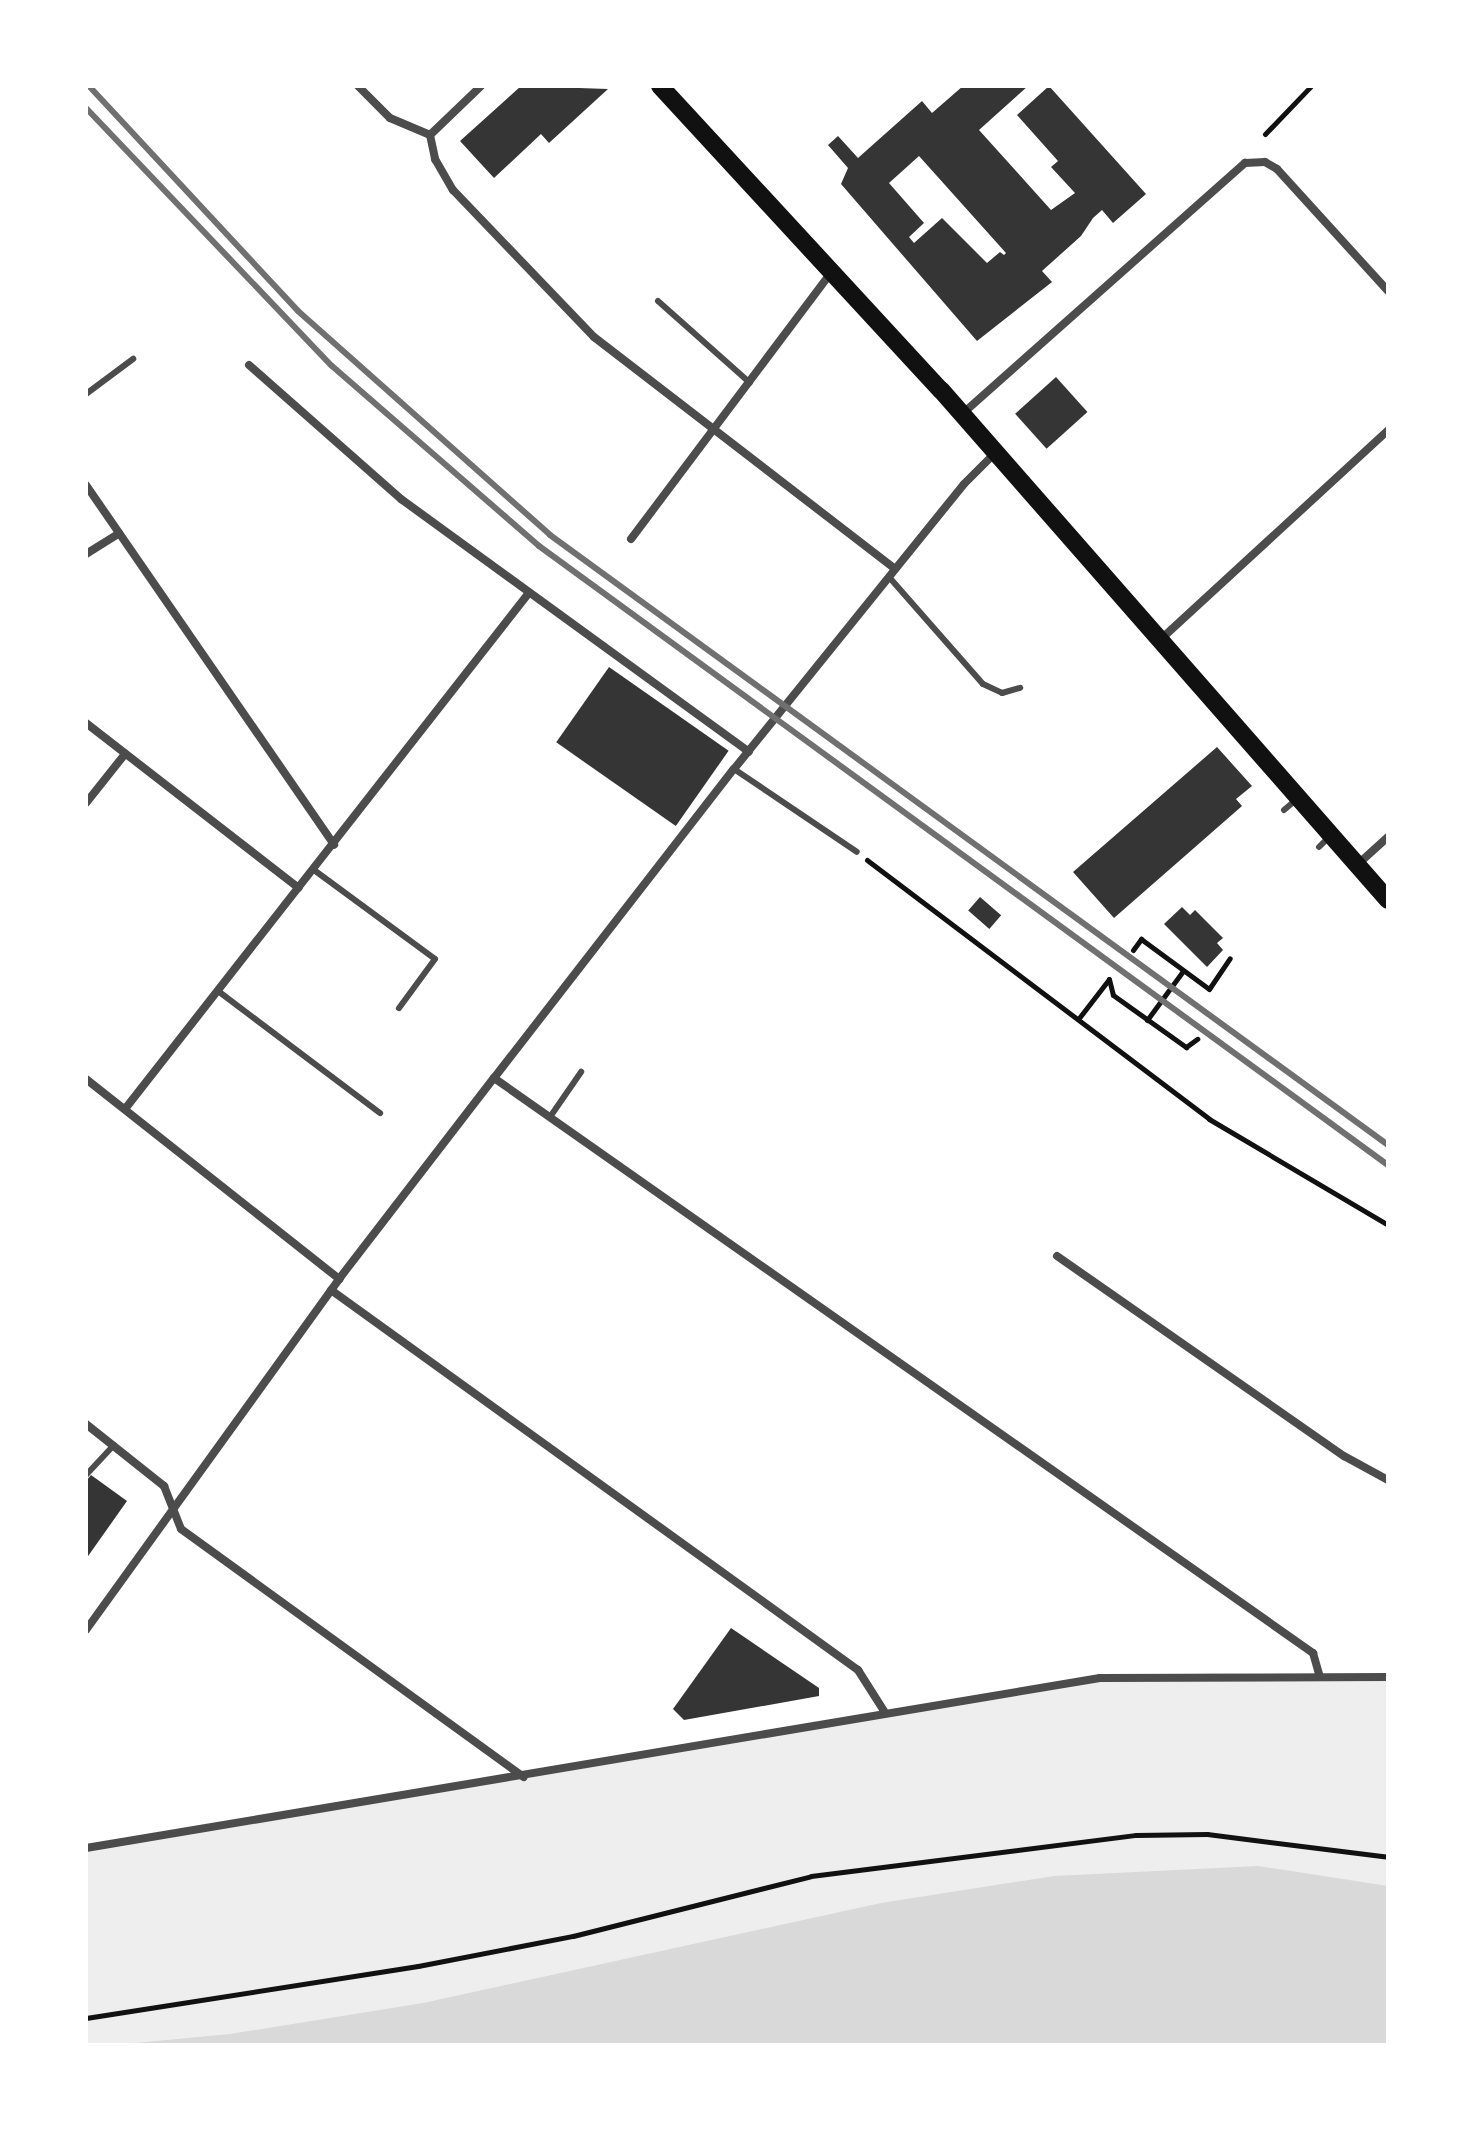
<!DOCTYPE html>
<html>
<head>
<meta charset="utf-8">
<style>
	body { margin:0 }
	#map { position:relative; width:1474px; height:2131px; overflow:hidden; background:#fff; font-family:"PT Sans",sans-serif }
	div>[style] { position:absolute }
	.green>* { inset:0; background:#eee }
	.water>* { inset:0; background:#d9d9d9 }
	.building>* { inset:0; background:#353535; transform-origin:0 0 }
	.path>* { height:5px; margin:-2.5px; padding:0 2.5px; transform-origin:2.5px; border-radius:2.5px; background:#111 }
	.service>* { height:6px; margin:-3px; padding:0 3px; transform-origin:3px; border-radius:3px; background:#4c4c4c }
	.minor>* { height:8px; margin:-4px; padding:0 4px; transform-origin:4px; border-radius:4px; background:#4c4c4c }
	.primary>* { height:18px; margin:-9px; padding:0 9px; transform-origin:9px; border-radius:9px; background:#111 }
	.rail>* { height:6px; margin:-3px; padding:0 3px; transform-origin:3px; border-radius:3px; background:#707070 }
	span { translate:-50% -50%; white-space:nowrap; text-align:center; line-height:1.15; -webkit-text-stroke:7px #fff; paint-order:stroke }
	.frame { position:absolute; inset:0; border:88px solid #fff; pointer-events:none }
</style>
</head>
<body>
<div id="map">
	<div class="green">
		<i style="clip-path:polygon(1213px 1673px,1388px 1677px,1388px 2045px,86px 2045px,86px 1848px,1100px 1678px)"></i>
	</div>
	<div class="water">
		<i style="clip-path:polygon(1258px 1866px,1388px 1886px,1388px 2045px,114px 2045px,230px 2034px,423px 2003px,881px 1903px,1054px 1876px)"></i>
	</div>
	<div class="building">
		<i style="clip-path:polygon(521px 86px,608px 89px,549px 143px,541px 134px,494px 178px,460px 141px)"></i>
		<i style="clip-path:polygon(evenodd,963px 86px,1028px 86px,979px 130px,1051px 210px,1075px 193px,1051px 167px,1058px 161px,1017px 115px,1049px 86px,1146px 194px,1113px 223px,1102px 210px,1093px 218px,1081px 236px,1042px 271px,1052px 282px,977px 341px,841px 184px,848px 168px,828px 145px,838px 136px,858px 158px,922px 101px,932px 113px,963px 86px,919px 156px,1006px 253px,1004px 255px,1000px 252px,987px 263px,942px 218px,914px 243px,909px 237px,924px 223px,889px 183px,919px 156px)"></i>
		<i style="left:1056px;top:377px;width:47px;height:55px;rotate:48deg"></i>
		<i style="left:609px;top:667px;width:146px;height:92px;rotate:35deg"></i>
		<i style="clip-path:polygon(1217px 747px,1252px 786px,1236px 799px,1242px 806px,1114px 918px,1073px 872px)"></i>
		<i style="left:980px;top:897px;width:28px;height:18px;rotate:41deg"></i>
		<i style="clip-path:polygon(1182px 907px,1190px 915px,1195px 910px,1223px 938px,1217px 943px,1223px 950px,1207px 967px,1164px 924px)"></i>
		<i style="clip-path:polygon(91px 1475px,127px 1501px,86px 1559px,86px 1481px)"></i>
		<i style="clip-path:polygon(731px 1628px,819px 1688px,819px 1696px,684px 1720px,673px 1709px)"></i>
	</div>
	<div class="path">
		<i style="left:1265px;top:134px;width:66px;rotate:-46.2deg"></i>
		<i style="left:867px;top:860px;width:429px;rotate:37.1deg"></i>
		<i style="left:1209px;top:1119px;width:208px;rotate:30.6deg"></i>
		<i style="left:1133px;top:950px;width:14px;rotate:-54deg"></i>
		<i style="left:1141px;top:939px;width:84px;rotate:36.3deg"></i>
		<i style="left:1209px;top:989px;width:37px;rotate:-56deg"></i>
		<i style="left:1079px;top:1018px;width:49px;rotate:-52.4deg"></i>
		<i style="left:1109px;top:979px;width:16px;rotate:76deg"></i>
		<i style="left:1113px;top:995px;width:90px;rotate:35.5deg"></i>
		<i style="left:1186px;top:1047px;width:14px;rotate:-36deg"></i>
		<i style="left:1147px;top:1020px;width:61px;rotate:-53.7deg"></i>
		<i style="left:86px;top:2018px;width:336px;rotate:-8.9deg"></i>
		<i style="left:418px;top:1966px;width:158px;rotate:-11deg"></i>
		<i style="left:573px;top:1936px;width:245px;rotate:-14.1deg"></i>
		<i style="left:811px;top:1876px;width:328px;rotate:-7.2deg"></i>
		<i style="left:1136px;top:1835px;width:71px;rotate:-0.8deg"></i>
		<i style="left:1207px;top:1834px;width:182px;rotate:7.2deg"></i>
	</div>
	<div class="service">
		<i style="left:658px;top:301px;width:123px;rotate:41.7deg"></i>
		<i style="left:86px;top:394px;width:59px;rotate:-36.7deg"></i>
		<i style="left:889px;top:577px;width:142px;rotate:48.7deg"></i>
		<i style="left:983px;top:684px;width:21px;rotate:25deg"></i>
		<i style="left:1002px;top:693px;width:19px;rotate:-16deg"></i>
		<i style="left:734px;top:769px;width:148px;rotate:34deg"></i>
		<i style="left:1284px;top:810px;width:17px;rotate:-40deg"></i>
		<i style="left:1319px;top:847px;width:13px;rotate:-45deg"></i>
		<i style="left:314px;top:870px;width:150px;rotate:36.3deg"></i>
		<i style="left:435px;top:959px;width:61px;rotate:126.3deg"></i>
		<i style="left:218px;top:991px;width:203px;rotate:37deg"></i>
		<i style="left:550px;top:1117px;width:55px;rotate:-55.4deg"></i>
		<i style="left:86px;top:1475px;width:41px;rotate:-47deg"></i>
	</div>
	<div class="minor">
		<i style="left:358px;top:86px;width:45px;rotate:45deg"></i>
		<i style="left:390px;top:118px;width:43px;rotate:23deg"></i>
		<i style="left:430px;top:135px;width:25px;rotate:78deg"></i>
		<i style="left:435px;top:159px;width:36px;rotate:60deg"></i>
		<i style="left:453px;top:190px;width:204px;rotate:46.2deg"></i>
		<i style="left:594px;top:337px;width:380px;rotate:37.6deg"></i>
		<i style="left:430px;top:135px;width:71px;rotate:-43.9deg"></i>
		<i style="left:249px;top:365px;width:203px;rotate:41.4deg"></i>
		<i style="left:401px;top:499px;width:430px;rotate:36deg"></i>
		<i style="left:961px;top:415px;width:380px;rotate:-41.6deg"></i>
		<i style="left:1245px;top:163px;width:20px;rotate:-3deg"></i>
		<i style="left:1265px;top:162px;width:14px;rotate:30deg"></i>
		<i style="left:1277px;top:169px;width:165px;rotate:47.7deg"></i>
		<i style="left:86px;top:485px;width:437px;rotate:55.4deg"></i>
		<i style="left:631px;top:539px;width:335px;rotate:-53.1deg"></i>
		<i style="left:86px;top:554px;width:39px;rotate:-32deg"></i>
		<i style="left:1160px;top:640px;width:310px;rotate:-42.6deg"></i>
		<i style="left:86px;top:723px;width:269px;rotate:37.8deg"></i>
		<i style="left:86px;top:803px;width:63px;rotate:-51.5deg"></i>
		<i style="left:1357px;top:865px;width:42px;rotate:-42.1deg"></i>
		<i style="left:494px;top:1078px;width:1001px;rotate:35.07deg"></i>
		<i style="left:1313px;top:1653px;width:22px;rotate:74deg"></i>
		<i style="left:86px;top:1079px;width:323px;rotate:38.3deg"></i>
		<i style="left:125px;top:1109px;width:654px;rotate:-51.96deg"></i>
		<i style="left:1057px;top:1256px;width:350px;rotate:34.9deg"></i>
		<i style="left:1344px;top:1456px;width:50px;rotate:28.6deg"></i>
		<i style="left:331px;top:1290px;width:650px;rotate:35.79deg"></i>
		<i style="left:858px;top:1670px;width:49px;rotate:57.6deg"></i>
		<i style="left:86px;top:1424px;width:100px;rotate:38.5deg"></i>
		<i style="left:164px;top:1486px;width:46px;rotate:68.4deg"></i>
		<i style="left:181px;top:1529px;width:423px;rotate:35.9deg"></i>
		<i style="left:86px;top:1630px;width:433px;rotate:-54.2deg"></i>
		<i style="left:339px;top:1279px;width:254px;rotate:-52.4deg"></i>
		<i style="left:494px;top:1078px;width:391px;rotate:-52.2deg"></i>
		<i style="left:734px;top:769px;width:366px;rotate:-51.1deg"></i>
		<i style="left:964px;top:484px;width:41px;rotate:-45deg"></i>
		<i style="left:86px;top:1848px;width:1028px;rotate:-9.52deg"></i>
		<i style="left:1100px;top:1678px;width:288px;rotate:-0.2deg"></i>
	</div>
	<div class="primary">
		<i style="left:660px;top:86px;width:414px;rotate:47.3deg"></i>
		<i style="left:941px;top:390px;width:678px;rotate:48.77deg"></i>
	</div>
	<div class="rail">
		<i style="left:89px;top:86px;width:307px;rotate:47.1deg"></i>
		<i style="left:298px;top:311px;width:337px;rotate:41.6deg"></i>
		<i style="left:550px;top:535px;width:1037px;rotate:36.05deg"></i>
		<i style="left:86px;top:108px;width:356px;rotate:46.4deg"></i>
		<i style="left:332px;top:366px;width:274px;rotate:41deg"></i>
		<i style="left:539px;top:546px;width:1051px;rotate:36.1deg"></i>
	</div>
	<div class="frame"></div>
</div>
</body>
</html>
